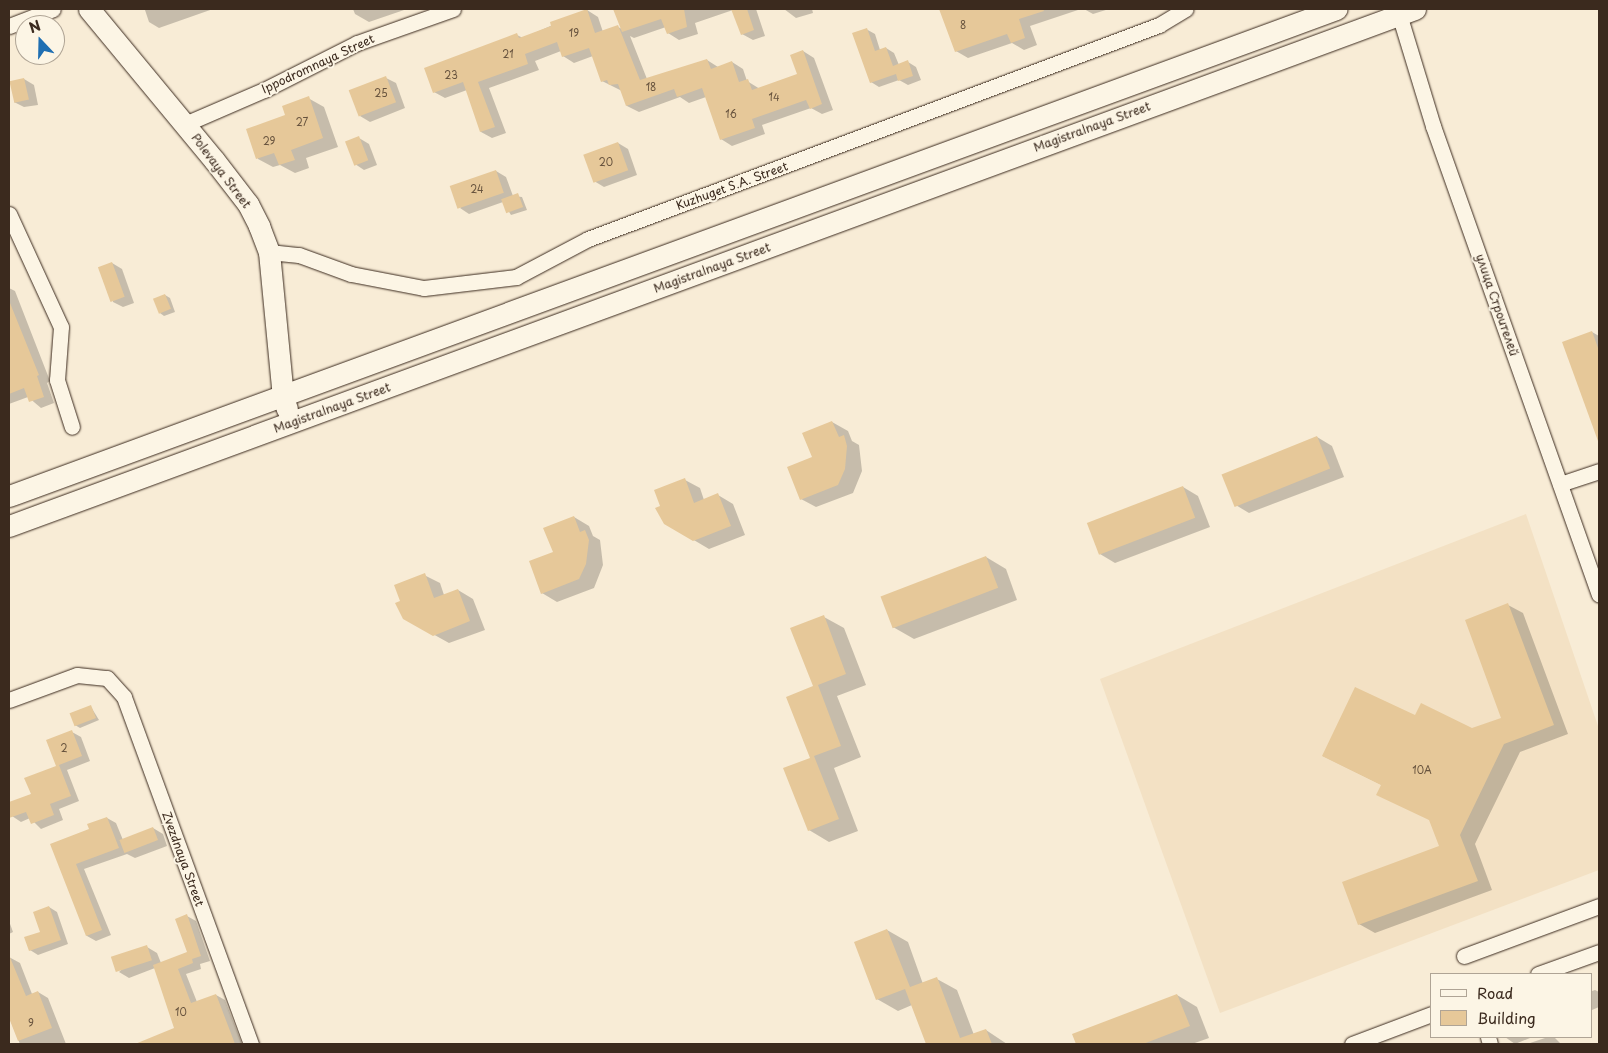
<!DOCTYPE html>
<html>
<head>
<meta charset="utf-8">
<style>
	body { margin:0 }
	#map { position:relative; width:1608px; height:1053px; overflow:hidden; background:#f8ecd6; font-family:"Playpen Sans",sans-serif }
	div>[style] { position:absolute }
	.built>* { inset:0; background:#f3e1c4 }
	.shadow>* { inset:0; background:#0003 }
	.building>* { inset:0; background:#e6c899; transform-origin:0 0 }
	.roads { filter:drop-shadow(0 0 1px #3b2a1e) drop-shadow(0 0 1px #3b2a1e) }
	.street>* { height:15px; margin:-7.5px; padding:0 7.5px; transform-origin:7.5px; border-radius:7.5px; background:#fcf5e5 }
	.secondary>* { height:21px; margin:-10.5px; padding:0 10.5px; transform-origin:10.5px; border-radius:10.5px; background:#fcf5e5 }
	span { translate:-50% -50%; white-space:nowrap; text-align:center; line-height:1.15; -webkit-text-stroke:4px #fcf5e5; paint-order:stroke }
	.number-label { font-size:10px; color:#66523d }
	.number-label span { -webkit-text-stroke-width:0 }
	.street-label { font-size:12px; color:#3b2a1e }
	.frame { position:absolute; inset:0; border:10px solid #3b2a1e; pointer-events:none }
	.legend { position:absolute; left:1430px; top:973px; width:162px; height:65px; box-sizing:border-box; background:#fcf5e5; border:1px solid #afa495; margin:0; padding:6px 9px; list-style:none; font-size:15px; color:#3b2a1e }
	.legend li { display:flex; align-items:center; gap:10px; height:25px }
	.legend b { width:25px; border:1px solid #afa495 }
	.north { position:absolute; left:15px; top:15px; width:50px; height:50px; box-sizing:border-box; background:#fcf5e5; border:1px solid #afa495; border-radius:50%; rotate:339deg; font-size:14px; font-weight:700; line-height:20px; text-align:center; color:#3b2a1e }
	.north::after { content:''; display:block; margin:auto; width:18px; height:22px; background:#1f6fb2; clip-path:polygon(50% 0,100% 100%,50% 72%,0 100%) }
</style>
</head>
<body>
<div id="map">
	<div class="built">
		<i style="clip-path:polygon(1526px 514px,1599px 729px,1599px 870px,1220px 1013px,1100px 679px)"></i>
	</div>
	<div class="shadow">
		<i style="clip-path:polygon(149px 9px,213px 9px,159px 28px,149px 22px,145px 10px)"></i>
		<i style="clip-path:polygon(353px 9px,407px 9px,369px 22px,355px 14px)"></i>
		<i style="clip-path:polygon(615px 9px,756px 9px,765px 36px,753px 40px,742px 34px,733px 10px,695px 23px,698px 34px,679px 40px,668px 33px,666px 27px,634px 38px,630px 36px,647px 79px,707px 60px,718px 67px,732px 62px,743px 69px,747px 81px,760px 89px,799px 75px,803px 51px,814px 58px,833px 110px,822px 114px,811px 108px,762px 125px,765px 134px,732px 146px,721px 139px,706px 97px,689px 103px,680px 97px,639px 112px,627px 106px,622px 91px,602px 81px,593px 56px,574px 63px,563px 56px,561px 51px,535px 61px,539px 70px,489px 88px,506px 133px,492px 138px,481px 132px,467px 90px,445px 98px,434px 92px,517px 35px,523px 38px,587px 10px,598px 17px,603px 32px,618px 27px,622px 29px)"></i>
		<i style="clip-path:polygon(784px 9px,812px 9px,813px 13px,796px 18px)"></i>
		<i style="clip-path:polygon(941px 9px,1081px 9px,1030px 26px,1037px 45px,1024px 50px,1012px 43px,968px 58px,956px 51px)"></i>
		<i style="clip-path:polygon(1084px 9px,1109px 9px,1093px 14px)"></i>
		<i style="clip-path:polygon(866px 29px,875px 34px,880px 50px,886px 48px,894px 53px,899px 65px,908px 62px,916px 67px,921px 80px,908px 85px,899px 80px,879px 87px,871px 82px)"></i>
		<i style="clip-path:polygon(386px 78px,396px 83px,405px 108px,370px 122px,360px 116px)"></i>
		<i style="clip-path:polygon(24px 79px,34px 85px,38px 105px,24px 107px,14px 102px)"></i>
		<i style="clip-path:polygon(308px 98px,324px 107px,338px 147px,306px 158px,309px 168px,295px 173px,280px 165px,273px 167px,258px 159px,247px 130px,287px 116px)"></i>
		<i style="clip-path:polygon(359px 138px,369px 144px,377px 165px,364px 170px,355px 164px)"></i>
		<i style="clip-path:polygon(618px 143px,628px 149px,637px 175px,604px 187px,594px 181px)"></i>
		<i style="clip-path:polygon(496px 171px,506px 177px,513px 196px,522px 197px,527px 210px,511px 215px,503px 202px,469px 214px,460px 208px)"></i>
		<i style="clip-path:polygon(112px 263px,122px 269px,134px 303px,123px 307px,113px 302px)"></i>
		<i style="clip-path:polygon(9px 288px,15px 291px,50px 381px,47px 383px,54px 403px,41px 408px,28px 397px,9px 404px)"></i>
		<i style="clip-path:polygon(165px 295px,170px 298px,175px 312px,164px 316px,160px 313px)"></i>
		<i style="clip-path:polygon(1592px 332px,1599px 336px,1599px 434px,1596px 432px)"></i>
		<i style="clip-path:polygon(832px 422px,848px 431px,852px 441px,859px 445px,862px 471px,853px 493px,816px 507px,801px 499px,813px 458px)"></i>
		<i style="clip-path:polygon(1317px 437px,1332px 446px,1344px 477px,1249px 513px,1234px 504px)"></i>
		<i style="clip-path:polygon(685px 480px,700px 488px,704px 500px,718px 495px,733px 504px,745px 535px,709px 549px,665px 523px,662px 507px)"></i>
		<i style="clip-path:polygon(1183px 487px,1198px 496px,1210px 527px,1115px 563px,1100px 554px)"></i>
		<i style="clip-path:polygon(574px 517px,589px 526px,593px 536px,600px 540px,603px 565px,594px 588px,557px 602px,542px 593px,555px 553px)"></i>
		<i style="clip-path:polygon(986px 557px,1006px 569px,1017px 600px,914px 639px,893px 627px)"></i>
		<i style="clip-path:polygon(424px 575px,440px 583px,444px 595px,458px 590px,473px 599px,485px 630px,449px 643px,404px 618px,401px 602px)"></i>
		<i style="clip-path:polygon(1508px 605px,1523px 613px,1568px 734px,1520px 752px,1475px 844px,1492px 890px,1375px 933px,1359px 924px,1441px 847px,1431px 821px,1382px 785px,1323px 756px,1415px 717px,1472px 730px,1503px 719px)"></i>
		<i style="clip-path:polygon(824px 617px,844px 628px,866px 685px,837px 696px,861px 757px,834px 768px,858px 831px,829px 842px,809px 830px,815px 687px)"></i>
		<i style="clip-path:polygon(91px 707px,99px 720px,80px 728px,75px 725px)"></i>
		<i style="clip-path:polygon(72px 732px,81px 737px,90px 761px,67px 770px,79px 801px,59px 809px,63px 820px,41px 829px,30px 818px,21px 822px,12px 816px,9px 804px,32px 794px,58px 766px)"></i>
		<i style="clip-path:polygon(107px 818px,116px 823px,123px 840px,153px 828px,163px 834px,167px 846px,135px 858px,127px 854px,84px 869px,111px 935px,96px 941px,87px 936px,52px 844px,91px 830px)"></i>
		<i style="clip-path:polygon(49px 907px,57px 912px,68px 944px,38px 955px,30px 950px,41px 932px)"></i>
		<i style="clip-path:polygon(187px 916px,196px 921px,210px 961px,200px 964px,201px 969px,186px 974px,197px 1002px,216px 995px,225px 1000px,242px 1044px,188px 1044px,155px 968px,129px 978px,119px 972px,147px 947px,157px 953px,161px 963px,189px 952px)"></i>
		<i style="clip-path:polygon(9px 921px,13px 932px,9px 934px)"></i>
		<i style="clip-path:polygon(887px 930px,908px 942px,923px 984px,937px 979px,957px 990px,974px 1035px,986px 1030px,1007px 1044px,927px 1044px,912px 1005px,898px 1011px,877px 999px)"></i>
		<i style="clip-path:polygon(9px 957px,20px 963px,32px 994px,38px 992px,48px 998px,66px 1044px,20px 1044px,9px 1017px)"></i>
		<i style="clip-path:polygon(1595px 990px,1599px 992px,1599px 1007px,1592px 1010px,1592px 991px)"></i>
		<i style="clip-path:polygon(1177px 995px,1197px 1007px,1209px 1038px,1192px 1044px,1077px 1044px,1073px 1035px)"></i>
		<i style="clip-path:polygon(1505px 1037px,1530px 1037px,1530px 1038px,1515px 1044px)"></i>
		<i style="clip-path:polygon(1548px 1037px,1554px 1037px,1561px 1044px,1527px 1044px)"></i>
	</div>
	<div class="building">
		<i style="clip-path:polygon(587px 9px,595px 33px,618px 25px,640px 80px,707px 59px,711px 69px,732px 61px,739px 82px,748px 79px,752px 90px,797px 74px,790px 55px,803px 50px,822px 104px,810px 109px,806px 100px,752px 119px,755px 128px,720px 140px,702px 88px,677px 97px,674px 89px,626px 106px,618px 84px,609px 85px,607px 80px,601px 82px,589px 48px,562px 57px,557px 42px,525px 54px,528px 64px,478px 82px,495px 127px,480px 132px,463px 82px,433px 93px,424px 68px,517px 33px,519px 38px,551px 26px,550px 22px)"></i>
		<i style="clip-path:polygon(613px 9px,684px 9px,687px 27px,667px 34px,661px 19px,622px 32px)"></i>
		<i style="clip-path:polygon(731px 9px,747px 9px,754px 30px,741px 35px)"></i>
		<i style="clip-path:polygon(939px 9px,1043px 9px,1044px 11px,1019px 19px,1025px 38px,1011px 43px,1007px 34px,955px 52px)"></i>
		<i style="clip-path:polygon(867px 28px,875px 51px,886px 47px,893px 66px,908px 60px,913px 76px,898px 81px,896px 74px,870px 83px,852px 33px)"></i>
		<i style="left:386px;top:76px;width:28px;height:40px;rotate:69deg"></i>
		<i style="left:24px;top:78px;width:22px;height:15px;rotate:77deg"></i>
		<i style="clip-path:polygon(309px 96px,323px 138px,291px 150px,295px 160px,279px 165px,274px 153px,256px 159px,246px 129px,285px 115px,282px 106px)"></i>
		<i style="left:359px;top:136px;width:26px;height:15px;rotate:69deg"></i>
		<i style="left:618px;top:142px;width:30px;height:37px;rotate:70deg"></i>
		<i style="left:496px;top:170px;width:24px;height:49px;rotate:71deg"></i>
		<i style="left:518px;top:193px;width:15px;height:18px;rotate:70deg"></i>
		<i style="left:112px;top:262px;width:37px;height:15px;rotate:70deg"></i>
		<i style="left:165px;top:294px;width:16px;height:13px;rotate:68deg"></i>
		<i style="clip-path:polygon(10px 303px,39px 375px,37px 376px,44px 397px,29px 402px,24px 388px,9px 394px)"></i>
		<i style="clip-path:polygon(1592px 331px,1599px 351px,1598px 441px,1562px 342px)"></i>
		<i style="clip-path:polygon(832px 421px,839px 437px,844px 435px,847px 446px,845px 469px,838px 485px,800px 500px,787px 467px,812px 457px,802px 433px)"></i>
		<i style="left:1317px;top:436px;width:35px;height:103px;rotate:68deg"></i>
		<i style="clip-path:polygon(685px 478px,694px 503px,718px 493px,731px 526px,693px 541px,664px 524px,655px 508px,660px 506px,654px 490px)"></i>
		<i style="left:1183px;top:486px;width:34px;height:103px;rotate:69deg"></i>
		<i style="clip-path:polygon(574px 516px,580px 532px,585px 530px,589px 540px,586px 564px,579px 579px,541px 594px,529px 561px,553px 552px,543px 528px)"></i>
		<i style="left:986px;top:556px;width:34px;height:113px;rotate:69deg"></i>
		<i style="clip-path:polygon(425px 573px,434px 598px,458px 589px,470px 621px,433px 636px,403px 619px,395px 603px,400px 601px,394px 585px)"></i>
		<i style="clip-path:polygon(1508px 603px,1554px 725px,1504px 744px,1460px 835px,1478px 881px,1358px 925px,1342px 882px,1439px 846px,1429px 820px,1376px 795px,1381px 785px,1322px 756px,1355px 687px,1415px 715px,1421px 703px,1472px 728px,1501px 718px,1465px 620px)"></i>
		<i style="clip-path:polygon(824px 615px,846px 674px,818px 685px,841px 746px,814px 756px,839px 819px,808px 831px,783px 768px,810px 758px,786px 697px,813px 686px,790px 628px)"></i>
		<i style="left:91px;top:705px;width:14px;height:23px;rotate:69deg"></i>
		<i style="clip-path:polygon(72px 730px,82px 756px,59px 765px,71px 796px,50px 804px,54px 815px,31px 824px,26px 812px,9px 818px,9px 802px,31px 794px,24px 778px,56px 766px,46px 740px)"></i>
		<i style="clip-path:polygon(107px 817px,119px 848px,76px 864px,102px 930px,86px 936px,50px 844px,89px 829px,87px 824px)"></i>
		<i style="left:153px;top:827px;width:14px;height:36px;rotate:69deg"></i>
		<i style="clip-path:polygon(49px 906px,61px 940px,29px 951px,24px 937px,40px 932px,33px 912px)"></i>
		<i style="clip-path:polygon(187px 914px,201px 956px,192px 959px,193px 963px,178px 969px,191px 1003px,216px 994px,235px 1044px,135px 1044px,174px 1028px,153px 965px,187px 952px,175px 919px)"></i>
		<i style="clip-path:polygon(887px 929px,910px 987px,937px 977px,960px 1038px,986px 1029px,992px 1044px,926px 1044px,905px 989px,876px 1000px,854px 942px)"></i>
		<i style="left:147px;top:945px;width:16px;height:38px;rotate:72deg"></i>
		<i style="clip-path:polygon(9px 955px,26px 996px,38px 991px,52px 1028px,18px 1041px,9px 1018px)"></i>
		<i style="clip-path:polygon(1177px 994px,1190px 1026px,1143px 1044px,1076px 1044px,1072px 1034px)"></i>
	</div>
	<div class="roads">
		<div class="street">
			<i style="left:1399px;top:14px;width:117px;rotate:73.1deg"></i>
			<i style="left:1433px;top:126px;width:497px;rotate:70.5deg"></i>
			<i style="left:9px;top:26px;width:47px;rotate:-21.1deg"></i>
			<i style="left:185px;top:124px;width:86px;rotate:-23.3deg"></i>
			<i style="left:264px;top:90px;width:104px;rotate:-26.8deg"></i>
			<i style="left:357px;top:43px;width:102px;rotate:-19.5deg"></i>
			<i style="left:9px;top:214px;width:124px;rotate:65.3deg"></i>
			<i style="left:61px;top:327px;width:53px;rotate:94.3deg"></i>
			<i style="left:57px;top:380px;width:49px;rotate:72.3deg"></i>
			<i style="left:269px;top:252px;width:30px;rotate:6deg"></i>
			<i style="left:299px;top:255px;width:55px;rotate:20.1deg"></i>
			<i style="left:351px;top:274px;width:74px;rotate:10.9deg"></i>
			<i style="left:424px;top:288px;width:93px;rotate:-6.8deg"></i>
			<i style="left:516px;top:277px;width:81px;rotate:-27.8deg"></i>
			<i style="left:588px;top:239px;width:610px;rotate:-20.55deg"></i>
			<i style="left:1159px;top:25px;width:31px;rotate:-31deg"></i>
			<i style="left:1560px;top:484px;width:41px;rotate:-18.4deg"></i>
			<i style="left:9px;top:700px;width:72px;rotate:-20.2deg"></i>
			<i style="left:77px;top:675px;width:30px;rotate:6deg"></i>
			<i style="left:107px;top:678px;width:25px;rotate:48deg"></i>
			<i style="left:124px;top:697px;width:370px;rotate:69.9deg"></i>
			<i style="left:1464px;top:956px;width:144px;rotate:-20.3deg"></i>
			<i style="left:1538px;top:974px;width:65px;rotate:-19.8deg"></i>
			<i style="left:1488px;top:1037px;width:7px;rotate:74deg"></i>
			<i style="left:1352px;top:1044px;width:85px;rotate:-20.6deg"></i>
		</div>
		<div class="secondary">
			<i style="left:89px;top:9px;width:196px;rotate:50.4deg"></i>
			<i style="left:214px;top:160px;width:56px;rotate:52.3deg"></i>
			<i style="left:248px;top:204px;width:25px;rotate:63deg"></i>
			<i style="left:259px;top:226px;width:28px;rotate:69deg"></i>
			<i style="left:269px;top:252px;width:146px;rotate:84.5deg"></i>
			<i style="left:283px;top:397px;width:13px;rotate:72deg"></i>
			<i style="left:9px;top:496px;width:1414px;rotate:-20.15deg"></i>
			<i style="left:9px;top:526px;width:1498px;rotate:-20.19deg"></i>
		</div>
	</div>
	<div class="number-label">
		<span style="left:963px;top:25px">8</span>
		<span style="left:574px;top:33px">19</span>
		<span style="left:508px;top:54px">21</span>
		<span style="left:451px;top:75px">23</span>
		<span style="left:651px;top:87px">18</span>
		<span style="left:381px;top:93px">25</span>
		<span style="left:774px;top:97px">14</span>
		<span style="left:731px;top:114px">16</span>
		<span style="left:302px;top:122px">27</span>
		<span style="left:269px;top:141px">29</span>
		<span style="left:606px;top:162px">20</span>
		<span style="left:477px;top:189px">24</span>
		<span style="left:64px;top:748px">2</span>
		<span style="left:1422px;top:770px">10А</span>
		<span style="left:181px;top:1012px">10</span>
		<span style="left:31px;top:1023px">9</span>
	</div>
	<div class="street-label">
		<span style="left:318px;top:64px;rotate:-25deg">Ippodromnaya Street</span>
		<span style="left:1092px;top:127px;rotate:-20deg">Magistralnaya Street</span>
		<span style="left:221px;top:171px;rotate:53deg">Polevaya Street</span>
		<span style="left:732px;top:186px;rotate:-20deg">Kuzhuget S.A. Street</span>
		<span style="left:712px;top:268px;rotate:-20deg">Magistralnaya Street</span>
		<span style="left:1497px;top:305px;rotate:71deg">улица Строителей</span>
		<span style="left:332px;top:408px;rotate:-20deg">Magistralnaya Street</span>
		<span style="left:183px;top:859px;rotate:70deg">Zvezdnaya Street</span>
	</div>
	<div class="frame"></div>
	<ul class="legend">
	<li><b style="height:6px;background:#fcf5e5"></b>Road</li>
	<li><b style="height:14px;background:#e6c899"></b>Building</li>
	</ul>
	<div class="north">N</div>
</div>
</body>
</html>
